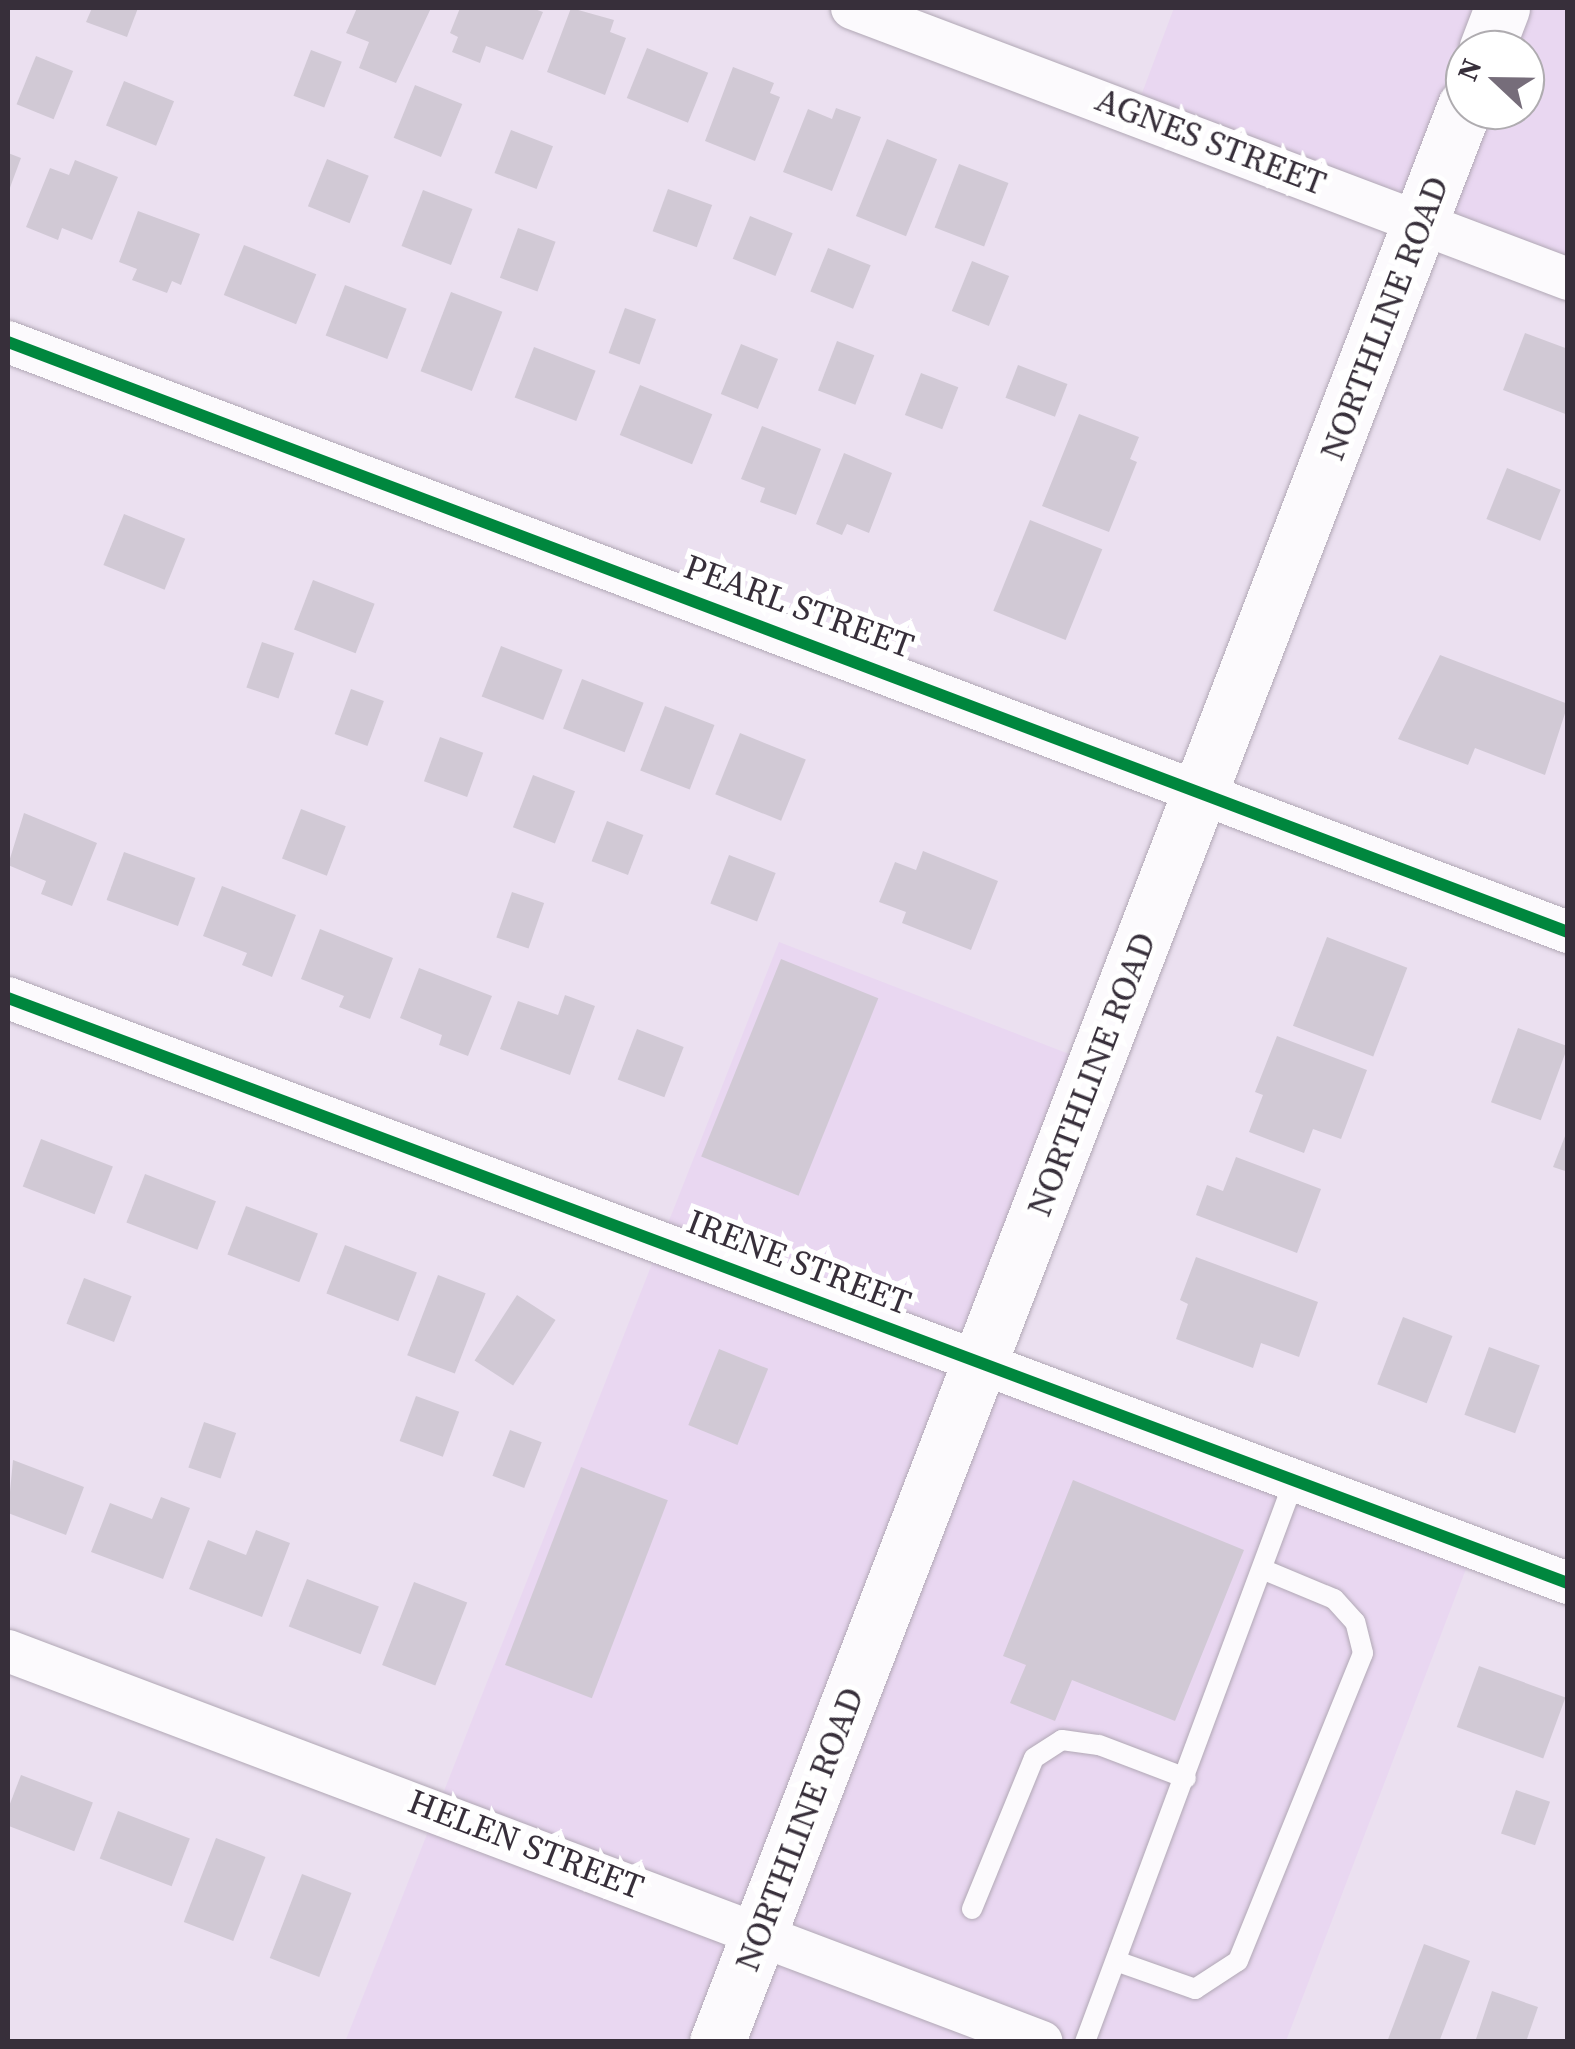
<!DOCTYPE html>
<html>
<head>
<meta charset="utf-8">
<style>
	body { margin:0 }
	#map { position:relative; width:1575px; height:2049px; overflow:hidden; background:#ebe0f0; font-family:"Source Serif 4",serif }
	div>[style] { position:absolute }
	.built>* { inset:0; background:#e9d7f1 }
	.building>* { inset:0; background:#d1c9d5; transform-origin:0 0 }
	.roads { filter:drop-shadow(0 0 2px #b1a8b5) drop-shadow(0 0 2px #b1a8b5) }
	.lane>* { height:20px; margin:-10px; padding:0 10px; transform-origin:10px; border-radius:10px; background:#fcfafd }
	.street>* { height:42px; margin:-21px; padding:0 21px; transform-origin:21px; border-radius:21px; background:#fcfafd }
	.secondary>* { height:55px; margin:-27.5px; padding:0 27.5px; transform-origin:27.5px; border-radius:27.5px; background:#fcfafd }
	.cycleway>* { height:12px; margin:-6px; padding:0 6px; transform-origin:6px; border-radius:6px; background:#00873e }
	span { translate:-50% -50%; white-space:nowrap; text-align:center; line-height:1.15; -webkit-text-stroke:10px #fff; paint-order:stroke }
	.street-label { font-size:35px; color:#372f3a }
	.frame { position:absolute; inset:0; border:10px solid #372f3a; pointer-events:none }
	.north { position:absolute; left:1445px; top:30px; width:100px; height:100px; box-sizing:border-box; background:#fff; border:2px solid #afacb0; border-radius:50%; rotate:292deg; font-size:28px; font-weight:700; line-height:40px; text-align:center; color:#372f3a }
	.north::after { content:''; display:block; margin:auto; width:35px; height:45px; background:#766d7a; clip-path:polygon(50% 0,100% 100%,50% 72%,0 100%) }
</style>
</head>
<body>
<div id="map">
	<div class="built">
		<i style="clip-path:polygon(evenodd,1174px 8px,1567px 8px,1567px 279px,1135px 112px,1174px 8px,1465px 50px,1525px 50px,1525px 110px,1465px 110px,1465px 50px)"></i>
		<i style="clip-path:polygon(779px 942px,1095px 1064px,980px 1363px,1474px 1548px,1286px 2041px,345px 2042px)"></i>
	</div>
	<div class="building">
		<i style="clip-path:polygon(92px 8px,138px 8px,127px 37px,86px 22px)"></i>
		<i style="clip-path:polygon(357px 8px,431px 8px,396px 83px,359px 68px,369px 42px,346px 33px)"></i>
		<i style="clip-path:polygon(460px 8px,532px 8px,543px 12px,523px 60px,486px 46px,480px 63px,452px 52px,458px 37px,450px 33px)"></i>
		<i style="clip-path:polygon(571px 8px,614px 20px,610px 32px,626px 38px,605px 95px,547px 72px)"></i>
		<i style="left:647px;top:48px;width:66px;height:54px;rotate:22deg"></i>
		<i style="left:311px;top:50px;width:33px;height:49px;rotate:21deg"></i>
		<i style="left:36px;top:56px;width:40px;height:52px;rotate:22deg"></i>
		<i style="clip-path:polygon(733px 67px,774px 83px,770px 93px,780px 97px,755px 161px,705px 141px)"></i>
		<i style="left:124px;top:81px;width:54px;height:48px;rotate:22deg"></i>
		<i style="left:415px;top:85px;width:51px;height:57px;rotate:22deg"></i>
		<i style="clip-path:polygon(836px 108px,861px 117px,832px 191px,783px 172px,808px 109px,832px 119px)"></i>
		<i style="left:511px;top:130px;width:45px;height:46px;rotate:21deg"></i>
		<i style="left:887px;top:139px;width:54px;height:83px;rotate:22deg"></i>
		<i style="clip-path:polygon(8px 153px,21px 158px,8px 193px)"></i>
		<i style="left:327px;top:159px;width:45px;height:51px;rotate:22deg"></i>
		<i style="clip-path:polygon(75px 160px,118px 177px,92px 240px,62px 228px,58px 240px,26px 227px,50px 168px,69px 175px)"></i>
		<i style="left:959px;top:164px;width:53px;height:68px;rotate:21deg"></i>
		<i style="left:668px;top:189px;width:47px;height:45px;rotate:20deg"></i>
		<i style="left:423px;top:190px;width:53px;height:60px;rotate:21deg"></i>
		<i style="clip-path:polygon(138px 211px,200px 234px,181px 285px,172px 281px,167px 293px,132px 280px,137px 269px,119px 262px)"></i>
		<i style="left:750px;top:216px;width:46px;height:46px;rotate:22deg"></i>
		<i style="left:518px;top:228px;width:40px;height:53px;rotate:20deg"></i>
		<i style="left:244px;top:245px;width:78px;height:54px;rotate:22deg"></i>
		<i style="left:828px;top:248px;width:46px;height:47px;rotate:22deg"></i>
		<i style="left:972px;top:261px;width:40px;height:54px;rotate:22deg"></i>
		<i style="left:345px;top:285px;width:66px;height:54px;rotate:21deg"></i>
		<i style="left:451px;top:292px;width:55px;height:85px;rotate:21deg"></i>
		<i style="left:625px;top:308px;width:33px;height:48px;rotate:20deg"></i>
		<i style="clip-path:polygon(1525px 333px,1568px 349px,1568px 415px,1503px 390px)"></i>
		<i style="left:837px;top:341px;width:40px;height:53px;rotate:21deg"></i>
		<i style="left:741px;top:344px;width:40px;height:54px;rotate:22deg"></i>
		<i style="left:534px;top:347px;width:66px;height:54px;rotate:21deg"></i>
		<i style="left:1018px;top:365px;width:53px;height:35px;rotate:21deg"></i>
		<i style="left:921px;top:373px;width:40px;height:45px;rotate:21deg"></i>
		<i style="left:640px;top:385px;width:78px;height:54px;rotate:22deg"></i>
		<i style="clip-path:polygon(1079px 414px,1139px 437px,1130px 459px,1137px 462px,1109px 532px,1042px 506px)"></i>
		<i style="clip-path:polygon(762px 426px,821px 449px,796px 515px,760px 502px,765px 488px,741px 479px)"></i>
		<i style="clip-path:polygon(844px 453px,892px 473px,869px 533px,847px 524px,842px 535px,816px 524px)"></i>
		<i style="left:1507px;top:468px;width:58px;height:55px;rotate:22deg"></i>
		<i style="left:124px;top:514px;width:66px;height:55px;rotate:22deg"></i>
		<i style="left:1030px;top:520px;width:78px;height:98px;rotate:22deg"></i>
		<i style="left:313px;top:580px;width:66px;height:53px;rotate:21deg"></i>
		<i style="left:262px;top:642px;width:34px;height:48px;rotate:19deg"></i>
		<i style="left:501px;top:646px;width:66px;height:54px;rotate:21deg"></i>
		<i style="clip-path:polygon(1440px 655px,1568px 704px,1545px 775px,1475px 748px,1468px 765px,1398px 739px)"></i>
		<i style="left:582px;top:679px;width:66px;height:53px;rotate:21deg"></i>
		<i style="left:351px;top:689px;width:35px;height:48px;rotate:20deg"></i>
		<i style="left:665px;top:706px;width:53px;height:69px;rotate:21deg"></i>
		<i style="left:740px;top:733px;width:71px;height:66px;rotate:22deg"></i>
		<i style="left:440px;top:737px;width:46px;height:47px;rotate:20deg"></i>
		<i style="left:533px;top:775px;width:45px;height:56px;rotate:21deg"></i>
		<i style="left:301px;top:809px;width:48px;height:53px;rotate:21deg"></i>
		<i style="clip-path:polygon(24px 813px,97px 843px,72px 906px,41px 894px,46px 881px,8px 865px)"></i>
		<i style="left:607px;top:821px;width:39px;height:43px;rotate:21deg"></i>
		<i style="clip-path:polygon(923px 851px,998px 881px,971px 950px,902px 923px,906px 912px,879px 902px,895px 862px,916px 870px)"></i>
		<i style="left:124px;top:852px;width:76px;height:51px;rotate:20deg"></i>
		<i style="left:729px;top:855px;width:50px;height:52px;rotate:21deg"></i>
		<i style="clip-path:polygon(222px 886px,296px 915px,272px 977px,242px 965px,247px 953px,203px 936px)"></i>
		<i style="left:512px;top:892px;width:34px;height:48px;rotate:19deg"></i>
		<i style="clip-path:polygon(320px 929px,393px 958px,370px 1019px,339px 1007px,344px 996px,301px 979px)"></i>
		<i style="left:1327px;top:937px;width:86px;height:95px;rotate:21deg"></i>
		<i style="left:781px;top:959px;width:105px;height:213px;rotate:22deg"></i>
		<i style="clip-path:polygon(419px 968px,492px 996px,468px 1056px,439px 1045px,442px 1035px,400px 1018px)"></i>
		<i style="clip-path:polygon(565px 995px,595px 1006px,570px 1075px,500px 1049px,518px 1001px,558px 1015px)"></i>
		<i style="left:1518px;top:1028px;width:53px;height:79px;rotate:20deg"></i>
		<i style="left:637px;top:1029px;width:50px;height:54px;rotate:21deg"></i>
		<i style="clip-path:polygon(1277px 1036px,1367px 1070px,1341px 1139px,1313px 1129px,1304px 1153px,1249px 1132px,1263px 1095px,1255px 1092px)"></i>
		<i style="clip-path:polygon(1567px 1131px,1568px 1131px,1568px 1172px,1553px 1167px)"></i>
		<i style="left:41px;top:1139px;width:77px;height:51px;rotate:21deg"></i>
		<i style="clip-path:polygon(1236px 1157px,1321px 1189px,1297px 1253px,1196px 1215px,1207px 1185px,1223px 1191px)"></i>
		<i style="left:145px;top:1174px;width:76px;height:52px;rotate:21deg"></i>
		<i style="left:246px;top:1206px;width:77px;height:52px;rotate:21deg"></i>
		<i style="left:345px;top:1245px;width:77px;height:52px;rotate:21deg"></i>
		<i style="clip-path:polygon(1196px 1257px,1318px 1302px,1299px 1357px,1261px 1343px,1253px 1368px,1176px 1339px,1188px 1304px,1180px 1300px)"></i>
		<i style="left:438px;top:1275px;width:51px;height:86px;rotate:21deg"></i>
		<i style="left:84px;top:1278px;width:51px;height:49px;rotate:21deg"></i>
		<i style="left:517px;top:1295px;width:46px;height:78px;rotate:33deg"></i>
		<i style="left:1403px;top:1317px;width:53px;height:72px;rotate:21deg"></i>
		<i style="left:1489px;top:1347px;width:54px;height:72px;rotate:20deg"></i>
		<i style="left:719px;top:1349px;width:53px;height:82px;rotate:22deg"></i>
		<i style="left:416px;top:1396px;width:46px;height:48px;rotate:20deg"></i>
		<i style="left:204px;top:1422px;width:34px;height:48px;rotate:19deg"></i>
		<i style="left:510px;top:1430px;width:34px;height:49px;rotate:21deg"></i>
		<i style="clip-path:polygon(13px 1460px,84px 1487px,66px 1535px,8px 1513px)"></i>
		<i style="left:581px;top:1467px;width:93px;height:212px;rotate:21deg"></i>
		<i style="clip-path:polygon(1073px 1480px,1244px 1550px,1175px 1721px,1072px 1680px,1055px 1721px,1010px 1703px,1026px 1665px,1003px 1656px)"></i>
		<i style="clip-path:polygon(161px 1497px,190px 1508px,163px 1579px,91px 1552px,110px 1503px,152px 1519px)"></i>
		<i style="clip-path:polygon(256px 1530px,290px 1543px,262px 1617px,189px 1589px,208px 1540px,246px 1555px)"></i>
		<i style="left:307px;top:1579px;width:77px;height:51px;rotate:21deg"></i>
		<i style="left:414px;top:1582px;width:57px;height:89px;rotate:21deg"></i>
		<i style="left:1479px;top:1666px;width:92px;height:65px;rotate:20deg"></i>
		<i style="left:21px;top:1775px;width:77px;height:52px;rotate:21deg"></i>
		<i style="left:1516px;top:1790px;width:36px;height:46px;rotate:19deg"></i>
		<i style="left:118px;top:1811px;width:77px;height:51px;rotate:21deg"></i>
		<i style="left:216px;top:1838px;width:53px;height:90px;rotate:21deg"></i>
		<i style="left:302px;top:1874px;width:53px;height:90px;rotate:21deg"></i>
		<i style="clip-path:polygon(1424px 1944px,1470px 1961px,1439px 2042px,1387px 2042px)"></i>
		<i style="clip-path:polygon(1492px 1991px,1538px 2007px,1526px 2042px,1475px 2042px)"></i>
	</div>
	<div class="roads">
		<div class="lane">
			<i style="left:972px;top:1909px;width:163px;rotate:-67.7deg"></i>
			<i style="left:1034px;top:1758px;width:33px;rotate:-33deg"></i>
			<i style="left:1062px;top:1740px;width:37px;rotate:8deg"></i>
			<i style="left:1099px;top:1745px;width:93px;rotate:20.8deg"></i>
			<i style="left:1116px;top:1961px;width:84px;rotate:19.5deg"></i>
			<i style="left:1195px;top:1989px;width:51px;rotate:-33.1deg"></i>
			<i style="left:1238px;top:1961px;width:332px;rotate:-67.9deg"></i>
			<i style="left:1363px;top:1653px;width:32px;rotate:-104deg"></i>
			<i style="left:1355px;top:1622px;width:31px;rotate:-132deg"></i>
			<i style="left:1334px;top:1599px;width:78px;rotate:-157.4deg"></i>
			<i style="left:1085px;top:2042px;width:599px;rotate:-69.57deg"></i>
		</div>
		<div class="street">
			<i style="left:852px;top:8px;width:766px;rotate:20.73deg"></i>
			<i style="left:8px;top:342px;width:1668px;rotate:20.72deg"></i>
			<i style="left:8px;top:998px;width:1666px;rotate:20.56deg"></i>
			<i style="left:8px;top:1651px;width:1105px;rotate:20.71deg"></i>
		</div>
		<div class="secondary">
			<i style="left:1486px;top:50px;width:45px;rotate:-69.1deg"></i>
			<i style="left:717px;top:2042px;width:2075px;rotate:-68.88deg"></i>
		</div>
	</div>
	<div class="cycleway">
		<i style="left:8px;top:342px;width:1668px;rotate:20.72deg"></i>
		<i style="left:8px;top:998px;width:1666px;rotate:20.56deg"></i>
	</div>
	<div class="street-label">
		<span style="left:1211px;top:141px;rotate:21deg">AGNES STREET</span>
		<span style="left:1384px;top:318px;rotate:-69deg">NORTHLINE ROAD</span>
		<span style="left:799px;top:606px;rotate:20deg">PEARL STREET</span>
		<span style="left:1091px;top:1074px;rotate:-69deg">NORTHLINE ROAD</span>
		<span style="left:799px;top:1262px;rotate:21deg">IRENE STREET</span>
		<span style="left:799px;top:1829px;rotate:-69deg">NORTHLINE ROAD</span>
		<span style="left:526px;top:1844px;rotate:21deg">HELEN STREET</span>
	</div>
	<div class="frame"></div>
	<div class="north">N</div>
</div>
</body>
</html>
